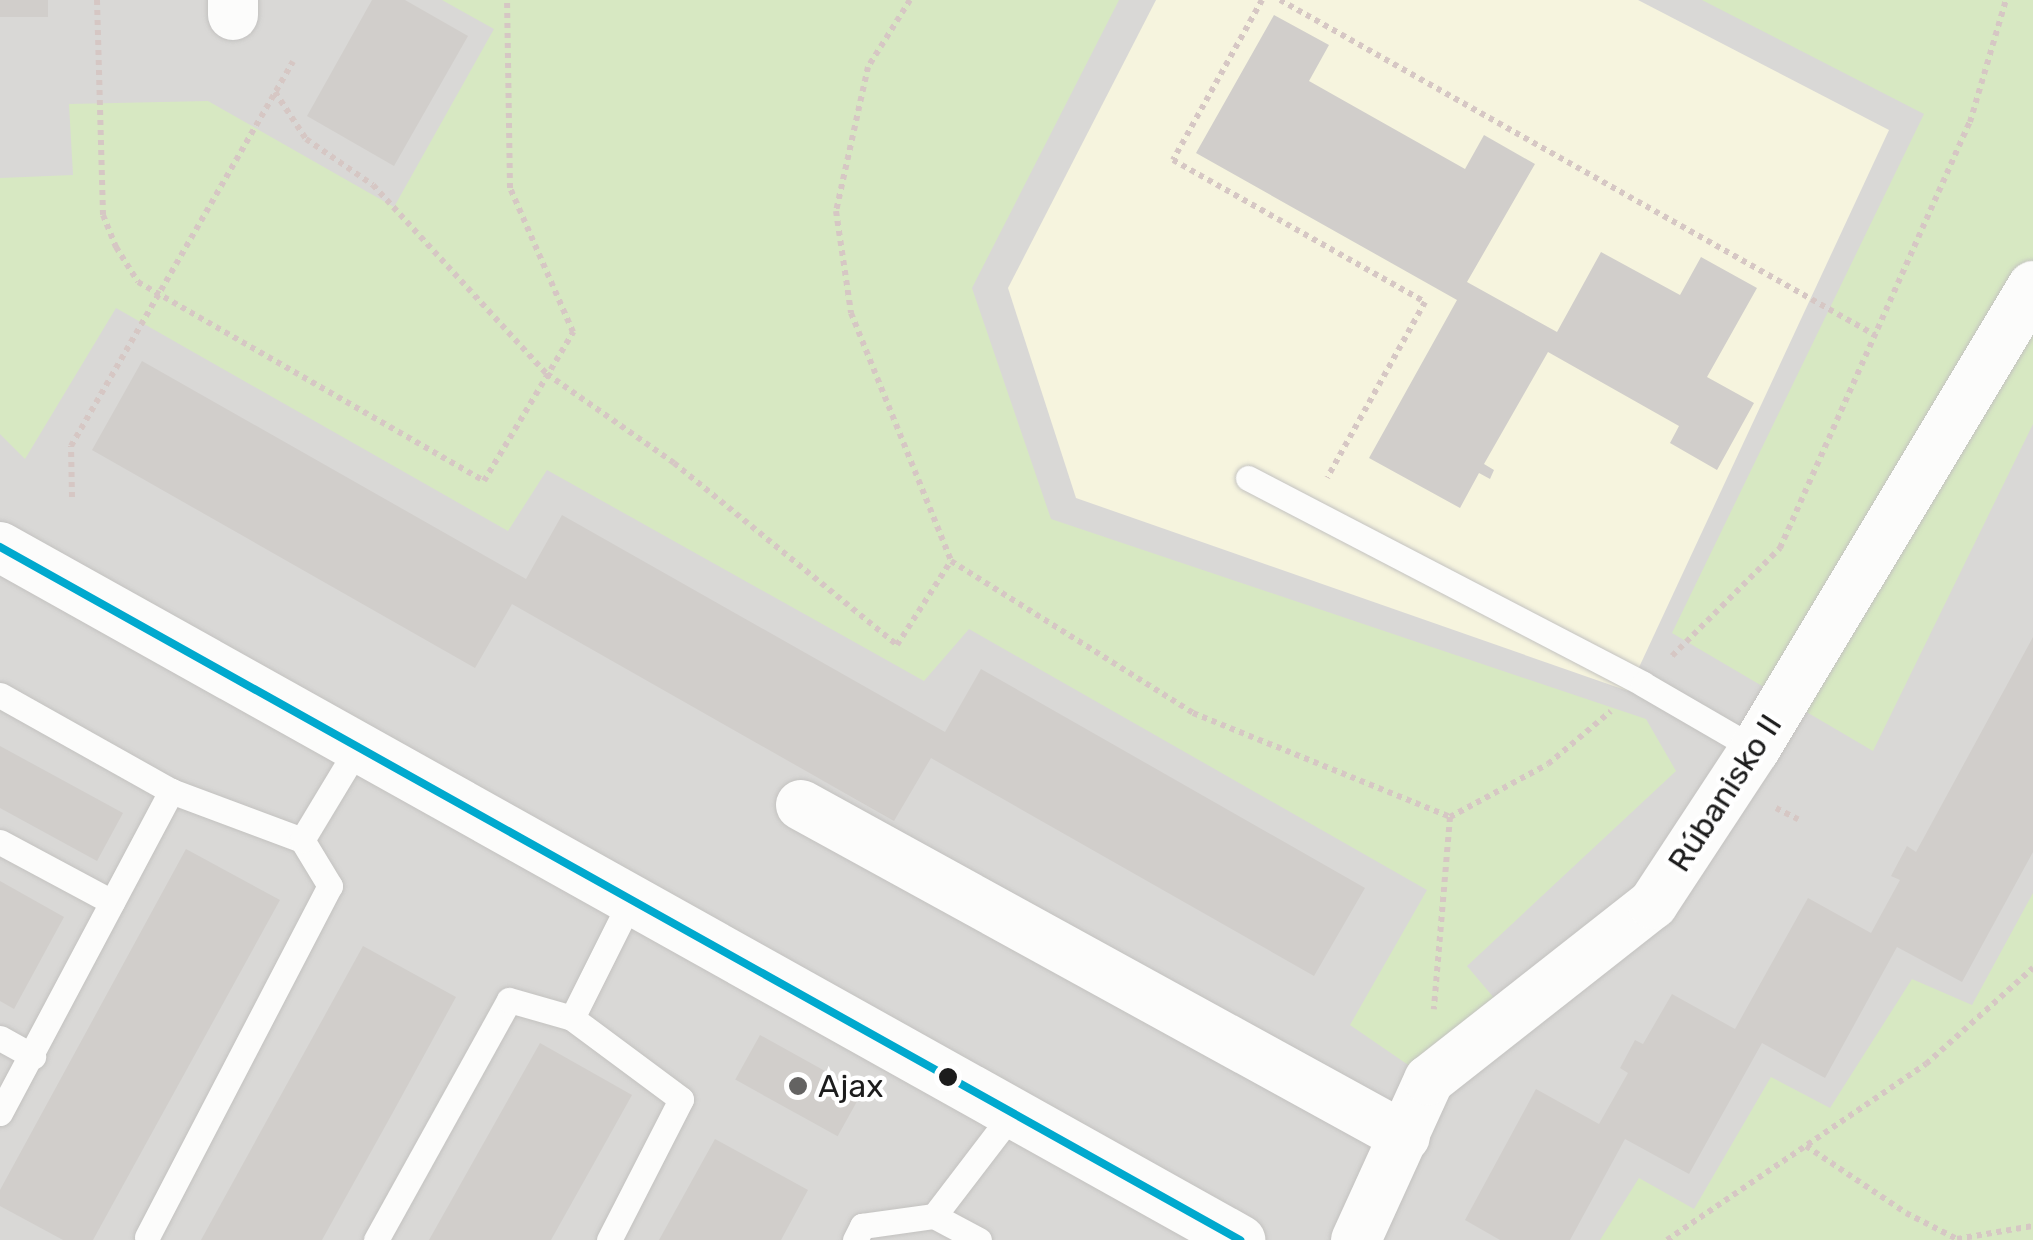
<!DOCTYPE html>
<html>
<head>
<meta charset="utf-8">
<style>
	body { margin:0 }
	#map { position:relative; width:2033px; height:1240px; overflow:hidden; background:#eae8e4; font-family:Rubik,sans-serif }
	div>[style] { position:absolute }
	.residential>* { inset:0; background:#d9d8d6; transform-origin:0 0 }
	.education>* { inset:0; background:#f6f4de }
	.grass>* { inset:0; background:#d7e8c2 }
	.building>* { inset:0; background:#d1cecb; transform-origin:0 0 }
	.path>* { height:6px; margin-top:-3px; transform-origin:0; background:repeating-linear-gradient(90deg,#d6c7c4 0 5px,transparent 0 10px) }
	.roads { filter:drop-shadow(0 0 2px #c3c2c0) drop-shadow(0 0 2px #c3c2c0) }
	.lane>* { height:25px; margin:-12.5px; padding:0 12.5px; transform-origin:12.5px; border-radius:12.5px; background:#fcfcfb }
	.street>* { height:50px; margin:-25px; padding:0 25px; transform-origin:25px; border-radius:25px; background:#fcfcfb }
	.bus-1>* { height:8px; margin:-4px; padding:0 4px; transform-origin:4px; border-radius:4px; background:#00a9ce }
	.dots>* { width:28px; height:28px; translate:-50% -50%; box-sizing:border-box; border:5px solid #fff; border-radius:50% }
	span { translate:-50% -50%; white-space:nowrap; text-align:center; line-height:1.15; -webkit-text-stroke:9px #fff; paint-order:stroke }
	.street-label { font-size:32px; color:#1c1c1c }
	.poi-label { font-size:32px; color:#1c1c1c }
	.left { translate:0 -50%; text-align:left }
</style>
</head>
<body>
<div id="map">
	<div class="residential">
		<i style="left:0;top:0;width:2033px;height:1240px"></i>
	</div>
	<div class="education">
		<i style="clip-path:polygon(1156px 0,1638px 0,1889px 130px,1628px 691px,1076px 498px,1008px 288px)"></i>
	</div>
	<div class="grass">
		<i style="clip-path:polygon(442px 0,1119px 0,972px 288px,1051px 519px,1646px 719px,1676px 771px,1467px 966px,1494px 998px,1417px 1071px,1350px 1025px,1427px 890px,969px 629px,924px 681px,547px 470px,508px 531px,116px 308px,25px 459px,0 434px,0 178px,73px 175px,69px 104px,208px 101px,394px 207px,494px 29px)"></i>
		<i style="clip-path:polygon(1702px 0,2033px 0,2033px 424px,1873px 751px,1672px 633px,1924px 114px)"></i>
		<i style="clip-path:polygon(2033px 893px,2033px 1240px,1600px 1240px,1639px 1178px,1694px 1209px,1771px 1077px,1830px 1108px,1912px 979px,1972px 1005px)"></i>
	</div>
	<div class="building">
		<i style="left:0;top:0;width:48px;height:17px"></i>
		<i style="clip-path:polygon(372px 0,405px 0,468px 36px,394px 166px,307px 116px)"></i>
		<i style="clip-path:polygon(1274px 15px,1329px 45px,1309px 81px,1465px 169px,1484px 135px,1535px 164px,1467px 282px,1557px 332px,1601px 252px,1680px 295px,1701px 257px,1757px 288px,1707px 377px,1754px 403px,1717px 470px,1670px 443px,1679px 426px,1548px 352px,1484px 464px,1494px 470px,1490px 479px,1479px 473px,1460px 508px,1369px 458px,1457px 300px,1196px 153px)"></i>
		<i style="clip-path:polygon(142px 361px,526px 579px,562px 515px,945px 732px,981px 669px,1365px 888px,1314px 976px,931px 758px,894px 821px,512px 604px,475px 668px,92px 450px)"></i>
		<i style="clip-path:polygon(2033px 637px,2033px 852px,1962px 982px,1897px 947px,1825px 1078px,1762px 1043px,1689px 1174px,1625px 1139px,1570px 1240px,1500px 1240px,1465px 1220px,1536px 1089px,1599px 1124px,1628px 1073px,1620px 1068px,1635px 1040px,1643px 1044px,1672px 994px,1735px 1029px,1808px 898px,1871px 933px,1900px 880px,1891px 876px,1907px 846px,1916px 852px)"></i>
		<i style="clip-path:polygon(0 746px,123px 813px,97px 861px,0 808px)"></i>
		<i style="clip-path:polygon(186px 849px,280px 900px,93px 1240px,63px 1240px,0 1206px,0 1190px)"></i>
		<i style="clip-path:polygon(0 881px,64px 917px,14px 1009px,0 1001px)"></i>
		<i style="clip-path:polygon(363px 946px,456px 997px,392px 1114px,322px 1240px,201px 1240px)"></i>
		<i style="left:760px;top:1035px;width:117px;height:51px;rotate:29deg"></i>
		<i style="clip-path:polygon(540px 1043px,632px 1095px,593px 1165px,551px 1240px,429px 1240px)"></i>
		<i style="clip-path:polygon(715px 1139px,808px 1190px,781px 1240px,659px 1240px)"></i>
	</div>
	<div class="path">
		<i style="left:97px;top:0;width:215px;rotate:88.4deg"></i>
		<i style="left:103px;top:215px;width:35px;rotate:68deg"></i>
		<i style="left:116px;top:247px;width:41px;rotate:57.8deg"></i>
		<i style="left:138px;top:282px;width:399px;rotate:29.9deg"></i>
		<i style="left:484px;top:481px;width:174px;rotate:-59.1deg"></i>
		<i style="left:573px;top:332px;width:157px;rotate:-113.6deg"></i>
		<i style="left:510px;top:188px;width:188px;rotate:-90.9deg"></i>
		<i style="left:910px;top:0;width:79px;rotate:122.1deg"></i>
		<i style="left:868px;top:67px;width:148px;rotate:102.5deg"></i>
		<i style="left:836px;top:211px;width:103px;rotate:81.6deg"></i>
		<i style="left:851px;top:313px;width:267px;rotate:68deg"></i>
		<i style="left:1262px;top:0;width:183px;rotate:119.1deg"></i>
		<i style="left:1173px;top:160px;width:289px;rotate:29.4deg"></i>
		<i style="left:1425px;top:302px;width:201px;rotate:119.1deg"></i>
		<i style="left:1280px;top:0;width:683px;rotate:29.38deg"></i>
		<i style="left:275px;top:92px;width:56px;rotate:56.6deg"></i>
		<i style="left:306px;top:139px;width:81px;rotate:34.5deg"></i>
		<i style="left:373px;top:185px;width:257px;rotate:47.4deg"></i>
		<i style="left:547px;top:374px;width:155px;rotate:35deg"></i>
		<i style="left:674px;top:463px;width:288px;rotate:39.2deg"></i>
		<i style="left:897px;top:645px;width:100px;rotate:-57.3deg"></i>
		<i style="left:951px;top:561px;width:286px;rotate:32.1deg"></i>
		<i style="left:1193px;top:713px;width:277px;rotate:22deg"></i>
		<i style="left:1450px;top:817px;width:193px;rotate:94.8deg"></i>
		<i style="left:72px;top:497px;width:51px;rotate:-91.1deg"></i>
		<i style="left:71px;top:446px;width:444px;rotate:-60deg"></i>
		<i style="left:1672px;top:656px;width:153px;rotate:-45deg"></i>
		<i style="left:1780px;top:548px;width:466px;rotate:-66deg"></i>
		<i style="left:1970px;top:122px;width:127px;rotate:-73.6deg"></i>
		<i style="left:1776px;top:808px;width:25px;rotate:27deg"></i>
		<i style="left:1450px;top:817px;width:111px;rotate:-28.4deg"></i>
		<i style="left:1548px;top:764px;width:82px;rotate:-40.1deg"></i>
		<i style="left:1806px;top:1146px;width:120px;rotate:33.8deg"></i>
		<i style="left:1906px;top:1213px;width:57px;rotate:27deg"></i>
		<i style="left:1957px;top:1239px;width:77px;rotate:-9.7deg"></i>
		<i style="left:1667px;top:1240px;width:313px;rotate:-34.2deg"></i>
		<i style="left:1926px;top:1064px;width:144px;rotate:-41.9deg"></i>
	</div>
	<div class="roads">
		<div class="lane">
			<i style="left:1248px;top:478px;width:445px;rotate:27.5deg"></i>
			<i style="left:1643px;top:684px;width:129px;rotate:30.1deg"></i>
			<i style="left:0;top:695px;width:196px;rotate:29.3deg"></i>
			<i style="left:0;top:842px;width:127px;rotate:28.2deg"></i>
			<i style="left:0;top:1038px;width:38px;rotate:29deg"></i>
			<i style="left:0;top:1113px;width:365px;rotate:-62deg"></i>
			<i style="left:171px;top:791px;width:140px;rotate:20.5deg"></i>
			<i style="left:934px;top:1216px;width:51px;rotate:28.1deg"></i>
			<i style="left:147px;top:1237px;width:396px;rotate:-62.5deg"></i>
			<i style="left:330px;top:886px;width:54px;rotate:-121.3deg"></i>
			<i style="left:302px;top:840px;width:109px;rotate:-58.9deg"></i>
			<i style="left:376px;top:1240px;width:274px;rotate:-61deg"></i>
			<i style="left:509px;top:1000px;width:66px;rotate:15.9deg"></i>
			<i style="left:609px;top:1240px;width:158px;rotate:-62.9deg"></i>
			<i style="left:681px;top:1099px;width:136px;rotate:-143.4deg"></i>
			<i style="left:572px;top:1018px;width:132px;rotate:-63.4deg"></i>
			<i style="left:855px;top:1240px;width:16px;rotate:-63deg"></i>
			<i style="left:862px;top:1226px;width:73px;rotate:-7.9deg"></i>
			<i style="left:934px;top:1216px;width:128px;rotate:-52.6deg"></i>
		</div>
		<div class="street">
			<i style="left:233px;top:0;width:15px;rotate:90deg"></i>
			<i style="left:0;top:547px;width:1421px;rotate:29.2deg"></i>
			<i style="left:801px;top:805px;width:689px;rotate:28.8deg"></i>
			<i style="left:1356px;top:1240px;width:176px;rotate:-65.5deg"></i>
			<i style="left:1429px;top:1080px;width:285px;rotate:-38.2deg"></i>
			<i style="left:1653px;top:904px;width:186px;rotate:-56.7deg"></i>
			<i style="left:1755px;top:749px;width:540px;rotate:-59.02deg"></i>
		</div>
	</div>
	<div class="bus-1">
		<i style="left:0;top:547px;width:1421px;rotate:29.2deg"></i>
	</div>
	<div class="dots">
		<i style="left:948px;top:1077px;background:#1c1c1c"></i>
		<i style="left:798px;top:1086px;background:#646362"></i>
	</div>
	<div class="street-label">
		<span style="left:1725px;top:793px;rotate:-57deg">Rúbanisko II</span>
	</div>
	<div class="poi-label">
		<span class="left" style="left:818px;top:1086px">Ajax</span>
	</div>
</div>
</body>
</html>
